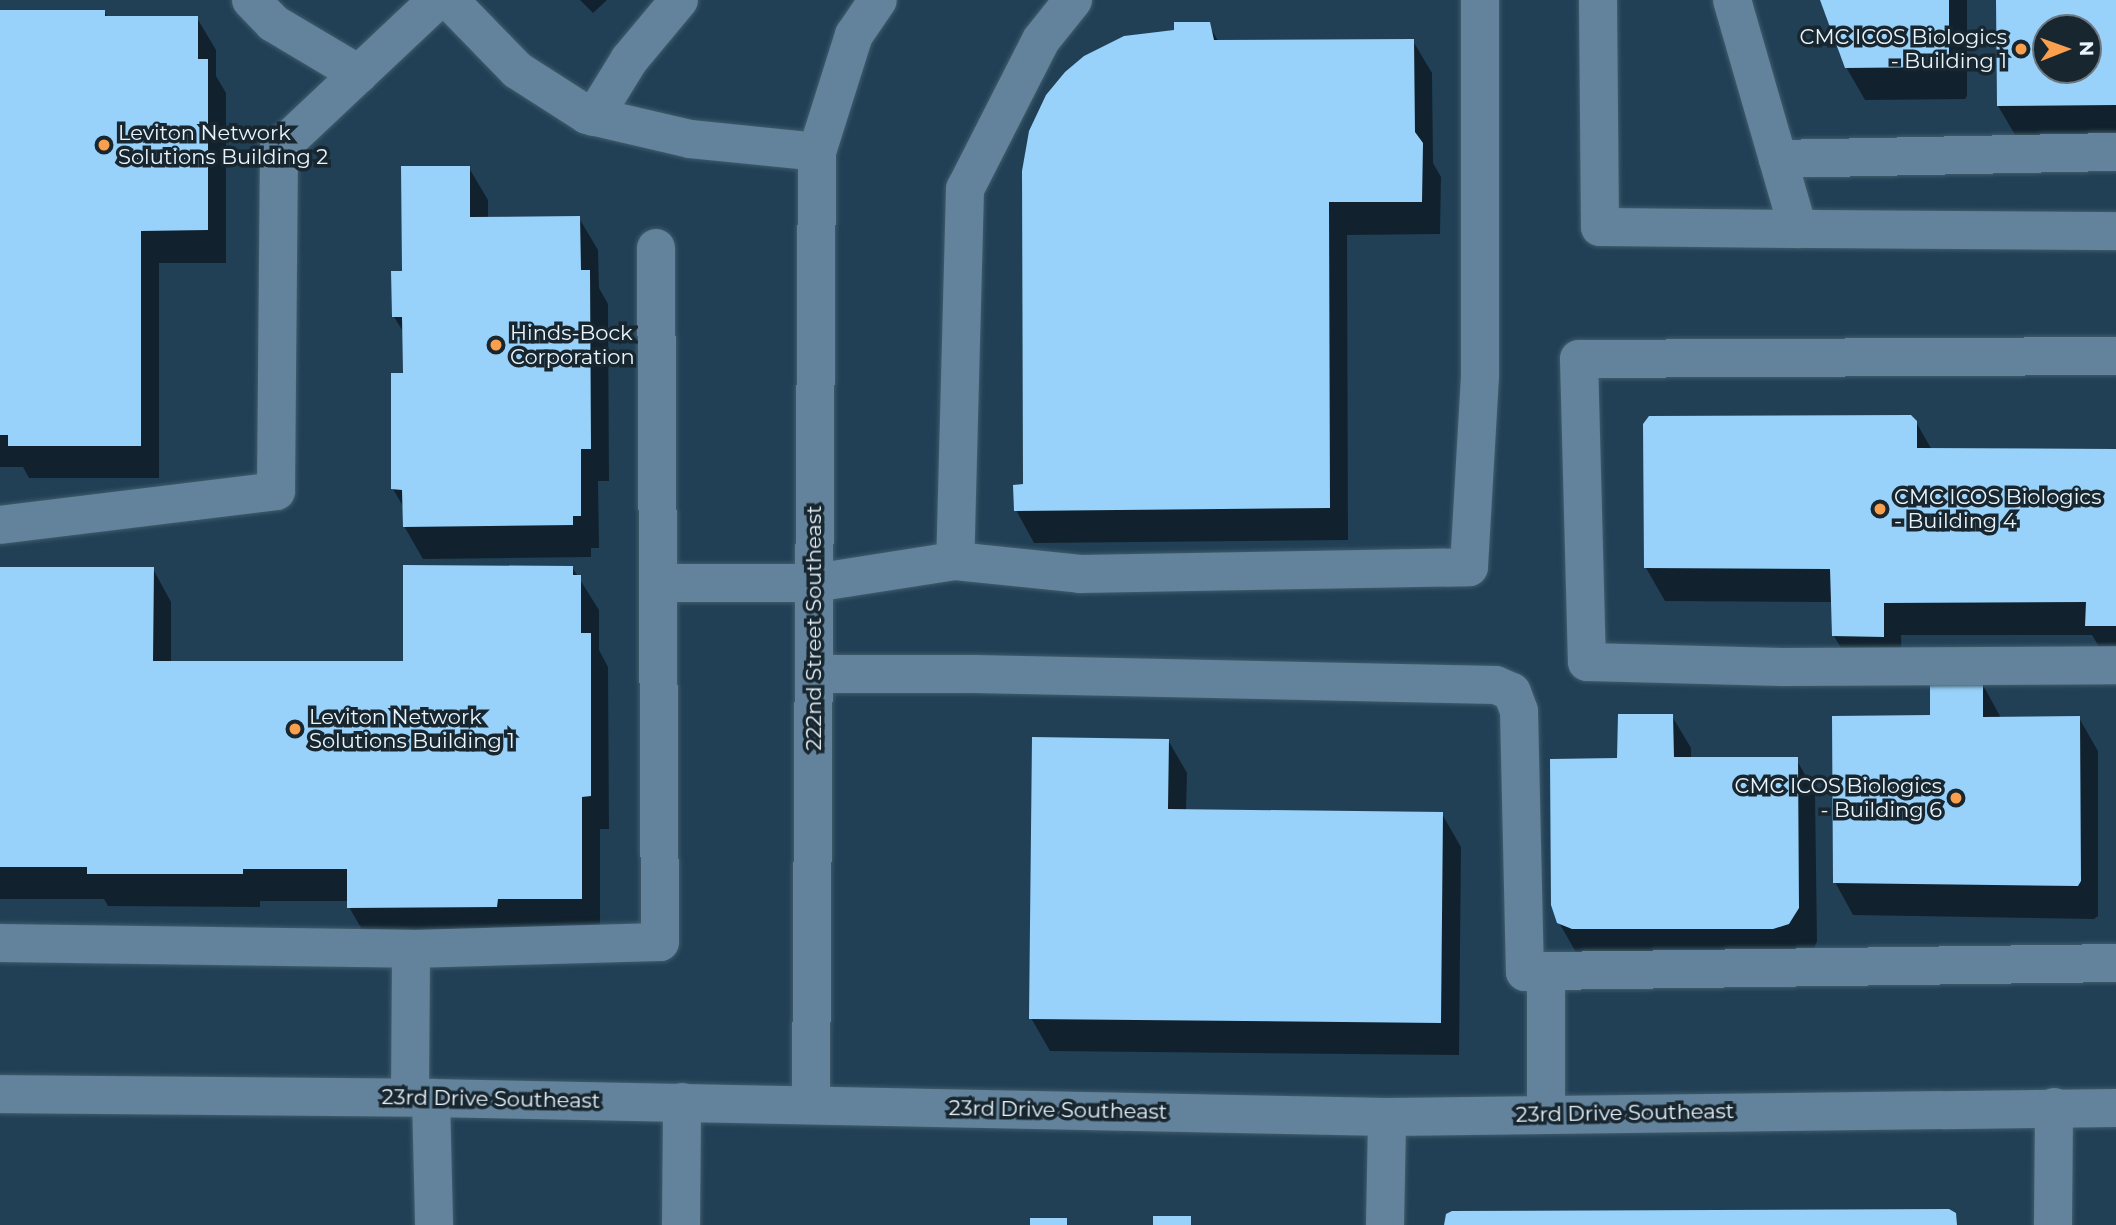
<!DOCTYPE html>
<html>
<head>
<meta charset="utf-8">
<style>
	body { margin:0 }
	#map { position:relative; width:2116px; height:1225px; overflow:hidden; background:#214056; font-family:Montserrat,sans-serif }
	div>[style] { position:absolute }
	.shadow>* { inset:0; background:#0007 }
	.building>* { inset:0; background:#98d1f9; transform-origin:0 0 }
	.roads { filter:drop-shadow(0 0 2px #415c6c) drop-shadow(0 0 2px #415c6c) }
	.minor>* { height:38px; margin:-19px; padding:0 19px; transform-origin:19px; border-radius:19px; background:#62839b }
	.dots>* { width:19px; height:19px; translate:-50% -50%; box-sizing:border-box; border:4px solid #18262f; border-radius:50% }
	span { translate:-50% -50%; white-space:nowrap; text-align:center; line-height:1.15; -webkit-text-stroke:7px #18262f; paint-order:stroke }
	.poi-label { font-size:21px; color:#e9f4fc }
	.right { translate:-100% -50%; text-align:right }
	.left { translate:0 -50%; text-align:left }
	.street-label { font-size:21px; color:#e9f4fc }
	.north { position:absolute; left:2032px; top:14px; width:70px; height:70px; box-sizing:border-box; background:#18262f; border:2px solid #6c7881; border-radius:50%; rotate:89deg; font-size:19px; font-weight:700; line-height:28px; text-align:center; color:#e9f4fc }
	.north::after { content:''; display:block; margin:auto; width:24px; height:32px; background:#f99f4d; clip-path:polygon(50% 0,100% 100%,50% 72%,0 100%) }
</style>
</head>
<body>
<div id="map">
	<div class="shadow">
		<i style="clip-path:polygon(580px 0,607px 0,593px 13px)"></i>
		<i style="clip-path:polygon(1822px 0,1967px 0,1967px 96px,1965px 99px,1865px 100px,1846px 67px)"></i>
		<i style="clip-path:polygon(evenodd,1998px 0,2116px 0,2116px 138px,2017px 138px,1998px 106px,1998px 0,2046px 28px,2088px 28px,2088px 70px,2046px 70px,2046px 28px)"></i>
		<i style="clip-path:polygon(0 11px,104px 11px,108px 18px,197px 18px,216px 50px,216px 76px,226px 93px,226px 263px,159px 263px,159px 478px,29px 478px,23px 467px,0 467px)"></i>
		<i style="clip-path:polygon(1208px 24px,1219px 42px,1413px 41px,1432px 73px,1433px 163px,1441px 177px,1440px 234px,1347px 235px,1348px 540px,1034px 543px,1016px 510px,1176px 32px)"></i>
		<i style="clip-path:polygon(469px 168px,488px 200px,488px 219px,579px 218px,598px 250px,599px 288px,608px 304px,609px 481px,598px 481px,599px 548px,591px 548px,591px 557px,423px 559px,404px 526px,404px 508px,393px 489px,404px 375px,404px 333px,394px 317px,404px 273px)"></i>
		<i style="clip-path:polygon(1916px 422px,1932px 450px,2116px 451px,2116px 658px,2106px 658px,2092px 635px,1901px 635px,1902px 669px,1853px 668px,1834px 636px,1833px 602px,1665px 601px,1646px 568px)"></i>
		<i style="clip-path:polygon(572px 567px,599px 610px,599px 650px,608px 667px,609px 829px,600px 829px,600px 931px,368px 940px,349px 907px,349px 901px,260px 901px,260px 907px,108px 906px,104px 899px,0 899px,0 569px,153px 569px,171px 602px,171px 663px,405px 663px)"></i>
		<i style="clip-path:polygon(1982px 683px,2001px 718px,2079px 718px,2098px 751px,2098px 916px,2094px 919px,1853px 915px,1835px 882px)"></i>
		<i style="clip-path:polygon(1672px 716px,1691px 748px,1691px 759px,1796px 759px,1815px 792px,1817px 941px,1812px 953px,1577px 954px,1558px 921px,1619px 760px)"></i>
		<i style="clip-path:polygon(1168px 740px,1187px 773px,1186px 811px,1442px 814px,1461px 847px,1459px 1055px,1050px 1051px,1031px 1018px)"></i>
	</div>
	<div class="building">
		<i style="clip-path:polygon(1820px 0,1949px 0,1949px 64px,1946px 67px,1845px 68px)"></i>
		<i style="clip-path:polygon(evenodd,1996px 0,2116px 0,2116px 105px,1997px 106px,1996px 0,2046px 28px,2088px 28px,2088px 70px,2046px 70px,2046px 28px)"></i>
		<i style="clip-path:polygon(0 10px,105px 10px,105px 16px,198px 16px,198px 59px,208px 59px,208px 230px,141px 231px,141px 446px,8px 446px,8px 435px,0 435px)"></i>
		<i style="clip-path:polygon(1174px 22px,1210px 22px,1214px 40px,1414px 39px,1415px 132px,1423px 143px,1422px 202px,1329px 202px,1330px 508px,1014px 511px,1013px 485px,1023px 484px,1022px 171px,1029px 131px,1046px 95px,1065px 72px,1084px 56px,1124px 36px,1174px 30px)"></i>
		<i style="clip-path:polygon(401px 166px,470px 166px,470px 217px,580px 216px,581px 270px,590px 270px,591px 449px,581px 449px,581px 516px,573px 516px,573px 525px,403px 527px,402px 490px,391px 489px,391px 373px,403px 373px,402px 317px,392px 317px,391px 271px,402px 271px)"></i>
		<i style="clip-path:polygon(1911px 415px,1917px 421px,1917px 448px,2116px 449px,2116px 626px,2085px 626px,2086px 602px,1884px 603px,1884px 637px,1832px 636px,1830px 569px,1644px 568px,1643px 424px,1649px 416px)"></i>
		<i style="clip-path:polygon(403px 565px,573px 566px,573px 575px,581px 575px,581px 633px,591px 633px,591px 796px,582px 797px,582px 899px,498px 899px,497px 907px,347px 908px,347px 869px,243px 869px,243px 874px,87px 874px,87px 867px,0 867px,0 567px,154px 567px,153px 661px,403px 661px)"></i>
		<i style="clip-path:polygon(1930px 681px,1983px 681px,1983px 717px,2080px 716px,2081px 881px,2078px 886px,1833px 883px,1832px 716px,1930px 715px)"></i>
		<i style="clip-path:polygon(1618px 714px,1673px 714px,1674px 757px,1798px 757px,1799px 908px,1789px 924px,1773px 929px,1572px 929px,1557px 923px,1551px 905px,1550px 759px,1617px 758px)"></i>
		<i style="clip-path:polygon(1032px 737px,1169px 739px,1168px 809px,1443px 812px,1441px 1023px,1029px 1019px)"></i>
		<i style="clip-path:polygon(1949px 1209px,1956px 1213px,1957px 1225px,1444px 1225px,1446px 1214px,1452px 1211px)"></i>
		<i style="left:1153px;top:1216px;width:38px;height:9px"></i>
		<i style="left:1030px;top:1218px;width:37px;height:7px"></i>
	</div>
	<div class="roads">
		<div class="minor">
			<i style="left:251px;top:0;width:32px;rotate:46deg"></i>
			<i style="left:273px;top:23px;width:100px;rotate:30.7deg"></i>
			<i style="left:449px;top:0;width:98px;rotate:45.8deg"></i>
			<i style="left:517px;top:70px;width:83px;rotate:32.7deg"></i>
			<i style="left:587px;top:115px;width:106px;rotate:13.1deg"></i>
			<i style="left:690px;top:139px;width:128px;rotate:5.8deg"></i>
			<i style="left:1073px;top:0;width:51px;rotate:128.7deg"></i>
			<i style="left:1041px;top:40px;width:167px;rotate:117deg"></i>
			<i style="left:965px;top:189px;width:372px;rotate:91.5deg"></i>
			<i style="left:955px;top:561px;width:126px;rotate:5.9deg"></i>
			<i style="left:1080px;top:574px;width:389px;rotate:-1deg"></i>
			<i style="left:1469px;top:567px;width:191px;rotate:-86.7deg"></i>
			<i style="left:1480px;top:376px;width:376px;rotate:-90deg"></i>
			<i style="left:1598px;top:0;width:227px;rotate:89.5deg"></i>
			<i style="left:1600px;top:227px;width:198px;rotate:0.6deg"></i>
			<i style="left:1732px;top:0;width:238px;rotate:73.9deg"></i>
			<i style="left:1798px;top:229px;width:318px;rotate:0.4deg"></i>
			<i style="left:594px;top:117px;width:67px;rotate:-58.4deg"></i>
			<i style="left:629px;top:60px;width:78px;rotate:-50.2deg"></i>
			<i style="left:1778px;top:159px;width:338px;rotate:-1.2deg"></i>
			<i style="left:2116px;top:356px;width:537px;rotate:179.68deg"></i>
			<i style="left:1579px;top:359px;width:303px;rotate:88.5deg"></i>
			<i style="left:1587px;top:662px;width:195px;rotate:1.5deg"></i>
			<i style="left:1782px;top:667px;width:334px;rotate:-0.3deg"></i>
			<i style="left:0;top:525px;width:278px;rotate:-7deg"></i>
			<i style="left:276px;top:491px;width:342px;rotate:-89.5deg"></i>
			<i style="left:279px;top:149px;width:217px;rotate:-43.3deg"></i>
			<i style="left:659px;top:583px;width:155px"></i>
			<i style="left:814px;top:583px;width:143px;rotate:-8.9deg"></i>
			<i style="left:814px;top:674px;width:160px"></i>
			<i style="left:974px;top:674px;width:522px;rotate:1.21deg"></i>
			<i style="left:1496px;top:685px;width:17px;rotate:24deg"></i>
			<i style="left:1512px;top:692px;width:20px;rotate:70deg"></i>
			<i style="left:1519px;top:711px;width:261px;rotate:88.7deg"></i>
			<i style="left:1525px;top:972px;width:21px;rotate:-3deg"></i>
			<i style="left:0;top:943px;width:411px;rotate:0.8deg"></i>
			<i style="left:411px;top:949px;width:249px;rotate:-1.6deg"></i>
			<i style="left:660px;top:942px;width:694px;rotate:-90.33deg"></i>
			<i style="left:0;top:1094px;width:431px;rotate:0.5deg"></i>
			<i style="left:431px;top:1098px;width:956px;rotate:1.14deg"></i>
			<i style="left:1387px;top:1117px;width:729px;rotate:-0.71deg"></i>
			<i style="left:410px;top:1097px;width:148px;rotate:-89.6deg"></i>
			<i style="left:431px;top:1098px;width:127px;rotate:88.6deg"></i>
			<i style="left:811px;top:1104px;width:952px;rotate:-89.64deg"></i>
			<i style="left:817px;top:152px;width:123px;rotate:-72.5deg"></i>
			<i style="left:854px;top:35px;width:42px;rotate:-55.6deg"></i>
			<i style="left:1546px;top:1114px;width:143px;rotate:-90deg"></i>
			<i style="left:1546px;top:971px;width:570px;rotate:-0.8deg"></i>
			<i style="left:681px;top:1225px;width:123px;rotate:-89.5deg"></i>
			<i style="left:1385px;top:1225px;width:108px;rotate:-88.9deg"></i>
			<i style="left:2053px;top:1225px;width:118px;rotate:-89.5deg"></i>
		</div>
	</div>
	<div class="dots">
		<i style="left:2021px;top:49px;background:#f99f4d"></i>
		<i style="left:104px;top:145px;background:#f99f4d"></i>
		<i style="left:496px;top:345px;background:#f99f4d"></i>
		<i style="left:1880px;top:509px;background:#f99f4d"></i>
		<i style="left:295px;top:729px;background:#f99f4d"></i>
		<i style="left:1956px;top:798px;background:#f99f4d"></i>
	</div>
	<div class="poi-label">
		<span class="right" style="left:2007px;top:49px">CMC ICOS Biologics<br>- Building 1</span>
		<span class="left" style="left:118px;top:145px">Leviton Network<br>Solutions Building 2</span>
		<span class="left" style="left:510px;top:345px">Hinds-Bock<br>Corporation</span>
		<span class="left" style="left:1894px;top:509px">CMC ICOS Biologics<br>- Building 4</span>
		<span class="left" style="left:309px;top:729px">Leviton Network<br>Solutions Building 1</span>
		<span class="right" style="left:1942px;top:798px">CMC ICOS Biologics<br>- Building 6</span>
	</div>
	<div class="street-label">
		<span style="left:814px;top:628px;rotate:-90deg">222nd Street Southeast</span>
		<span style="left:491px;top:1099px;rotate:1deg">23rd Drive Southeast</span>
		<span style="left:1058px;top:1110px;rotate:1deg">23rd Drive Southeast</span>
		<span style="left:1625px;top:1113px;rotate:-1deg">23rd Drive Southeast</span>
	</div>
	<div class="north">N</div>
</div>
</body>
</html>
